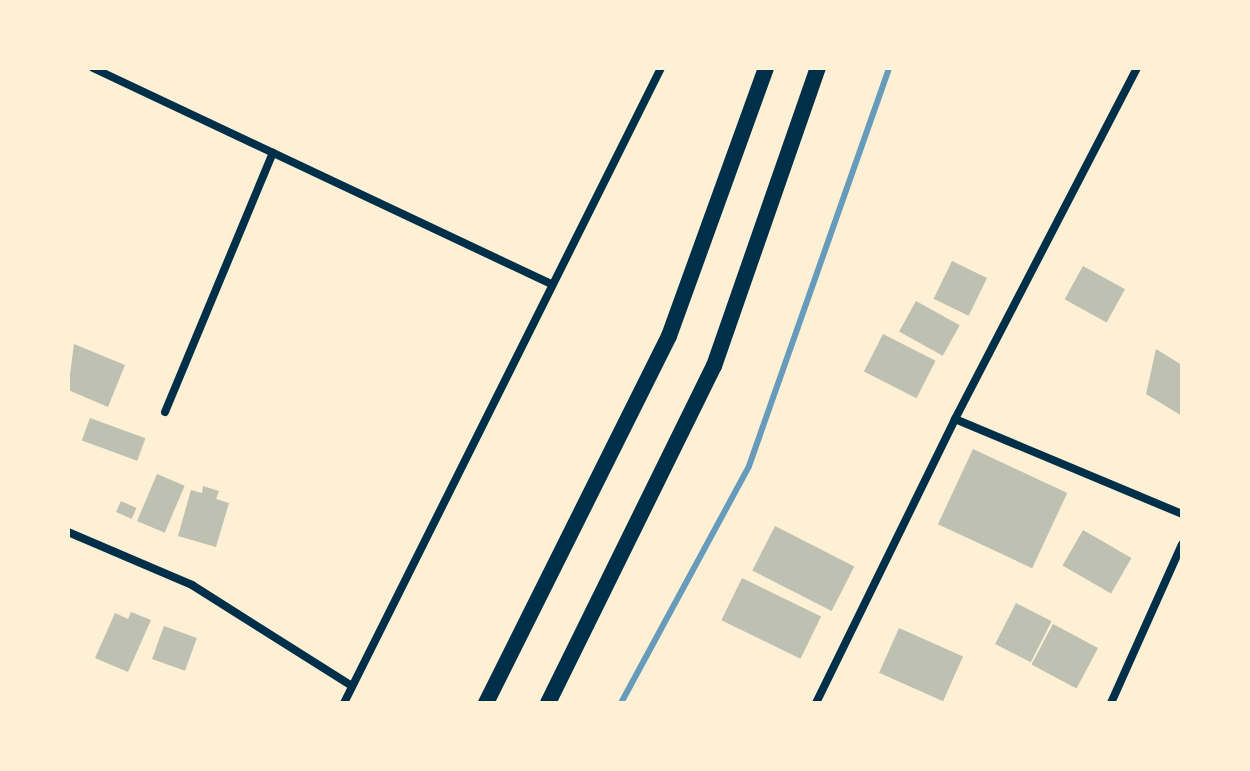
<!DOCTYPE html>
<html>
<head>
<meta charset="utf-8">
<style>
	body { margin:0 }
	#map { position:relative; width:1250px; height:771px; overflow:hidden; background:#fdf0d5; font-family:"Varela Round",sans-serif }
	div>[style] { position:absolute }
	.stream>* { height:6px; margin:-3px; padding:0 3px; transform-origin:3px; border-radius:3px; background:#669bbc }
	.building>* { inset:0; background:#bec0b2; transform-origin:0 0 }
	.minor>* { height:8px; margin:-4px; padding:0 4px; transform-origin:4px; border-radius:4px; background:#003049 }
	.secondary>* { height:16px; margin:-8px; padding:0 8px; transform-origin:8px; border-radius:8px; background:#003049 }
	span { translate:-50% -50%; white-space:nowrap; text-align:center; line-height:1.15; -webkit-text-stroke:6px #fdf0d5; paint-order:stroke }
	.frame { position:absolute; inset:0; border:70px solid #fdf0d5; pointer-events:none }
</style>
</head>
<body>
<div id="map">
	<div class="stream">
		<i style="left:621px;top:703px;width:269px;rotate:-61.6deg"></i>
		<i style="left:749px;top:466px;width:422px;rotate:-70.6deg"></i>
	</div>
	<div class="building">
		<i style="left:952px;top:261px;width:39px;height:42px;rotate:26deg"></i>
		<i style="left:1083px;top:266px;width:48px;height:38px;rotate:29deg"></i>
		<i style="left:916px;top:301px;width:50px;height:35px;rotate:29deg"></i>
		<i style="left:883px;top:334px;width:59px;height:42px;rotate:27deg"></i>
		<i style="clip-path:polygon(74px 344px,125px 365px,108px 407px,68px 390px)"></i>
		<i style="clip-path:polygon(1156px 349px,1182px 365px,1182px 416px,1146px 394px)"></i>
		<i style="left:90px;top:418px;width:59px;height:24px;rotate:20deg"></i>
		<i style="left:973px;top:449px;width:104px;height:83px;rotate:25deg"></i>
		<i style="left:157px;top:474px;width:30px;height:51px;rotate:23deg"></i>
		<i style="clip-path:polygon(203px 486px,219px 491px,216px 499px,229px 503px,216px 547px,178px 536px,191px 490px,202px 493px)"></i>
		<i style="left:121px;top:501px;width:17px;height:12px;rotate:24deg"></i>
		<i style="left:775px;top:526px;width:89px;height:50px;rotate:27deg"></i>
		<i style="left:1083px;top:530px;width:56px;height:41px;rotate:30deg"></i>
		<i style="left:742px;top:578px;width:88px;height:47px;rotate:26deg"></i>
		<i style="left:1016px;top:603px;width:40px;height:46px;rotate:27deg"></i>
		<i style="clip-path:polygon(131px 612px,151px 620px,128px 672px,95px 658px,115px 613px,128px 619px)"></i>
		<i style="left:1053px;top:624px;width:51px;height:46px;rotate:28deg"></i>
		<i style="left:164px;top:626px;width:35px;height:35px;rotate:20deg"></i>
		<i style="left:899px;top:628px;width:70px;height:49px;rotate:24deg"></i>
	</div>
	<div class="minor">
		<i style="left:93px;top:68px;width:504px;rotate:25.24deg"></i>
		<i style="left:165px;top:412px;width:281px;rotate:-67.4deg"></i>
		<i style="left:955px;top:419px;width:246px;rotate:22.7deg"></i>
		<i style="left:68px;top:532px;width:135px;rotate:23.1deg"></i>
		<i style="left:192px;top:585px;width:189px;rotate:32.3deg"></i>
		<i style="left:344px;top:703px;width:710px;rotate:-63.47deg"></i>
		<i style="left:816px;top:703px;width:316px;rotate:-63.9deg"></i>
		<i style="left:955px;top:419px;width:395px;rotate:-62.6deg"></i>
		<i style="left:1111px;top:703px;width:174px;rotate:-65.9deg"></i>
	</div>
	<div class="secondary">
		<i style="left:486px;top:703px;width:410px;rotate:-63.5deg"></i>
		<i style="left:669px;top:336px;width:285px;rotate:-70.1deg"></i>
		<i style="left:548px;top:703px;width:376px;rotate:-63.8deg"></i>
		<i style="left:714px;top:366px;width:316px;rotate:-70.8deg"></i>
	</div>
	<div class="frame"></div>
</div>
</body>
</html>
